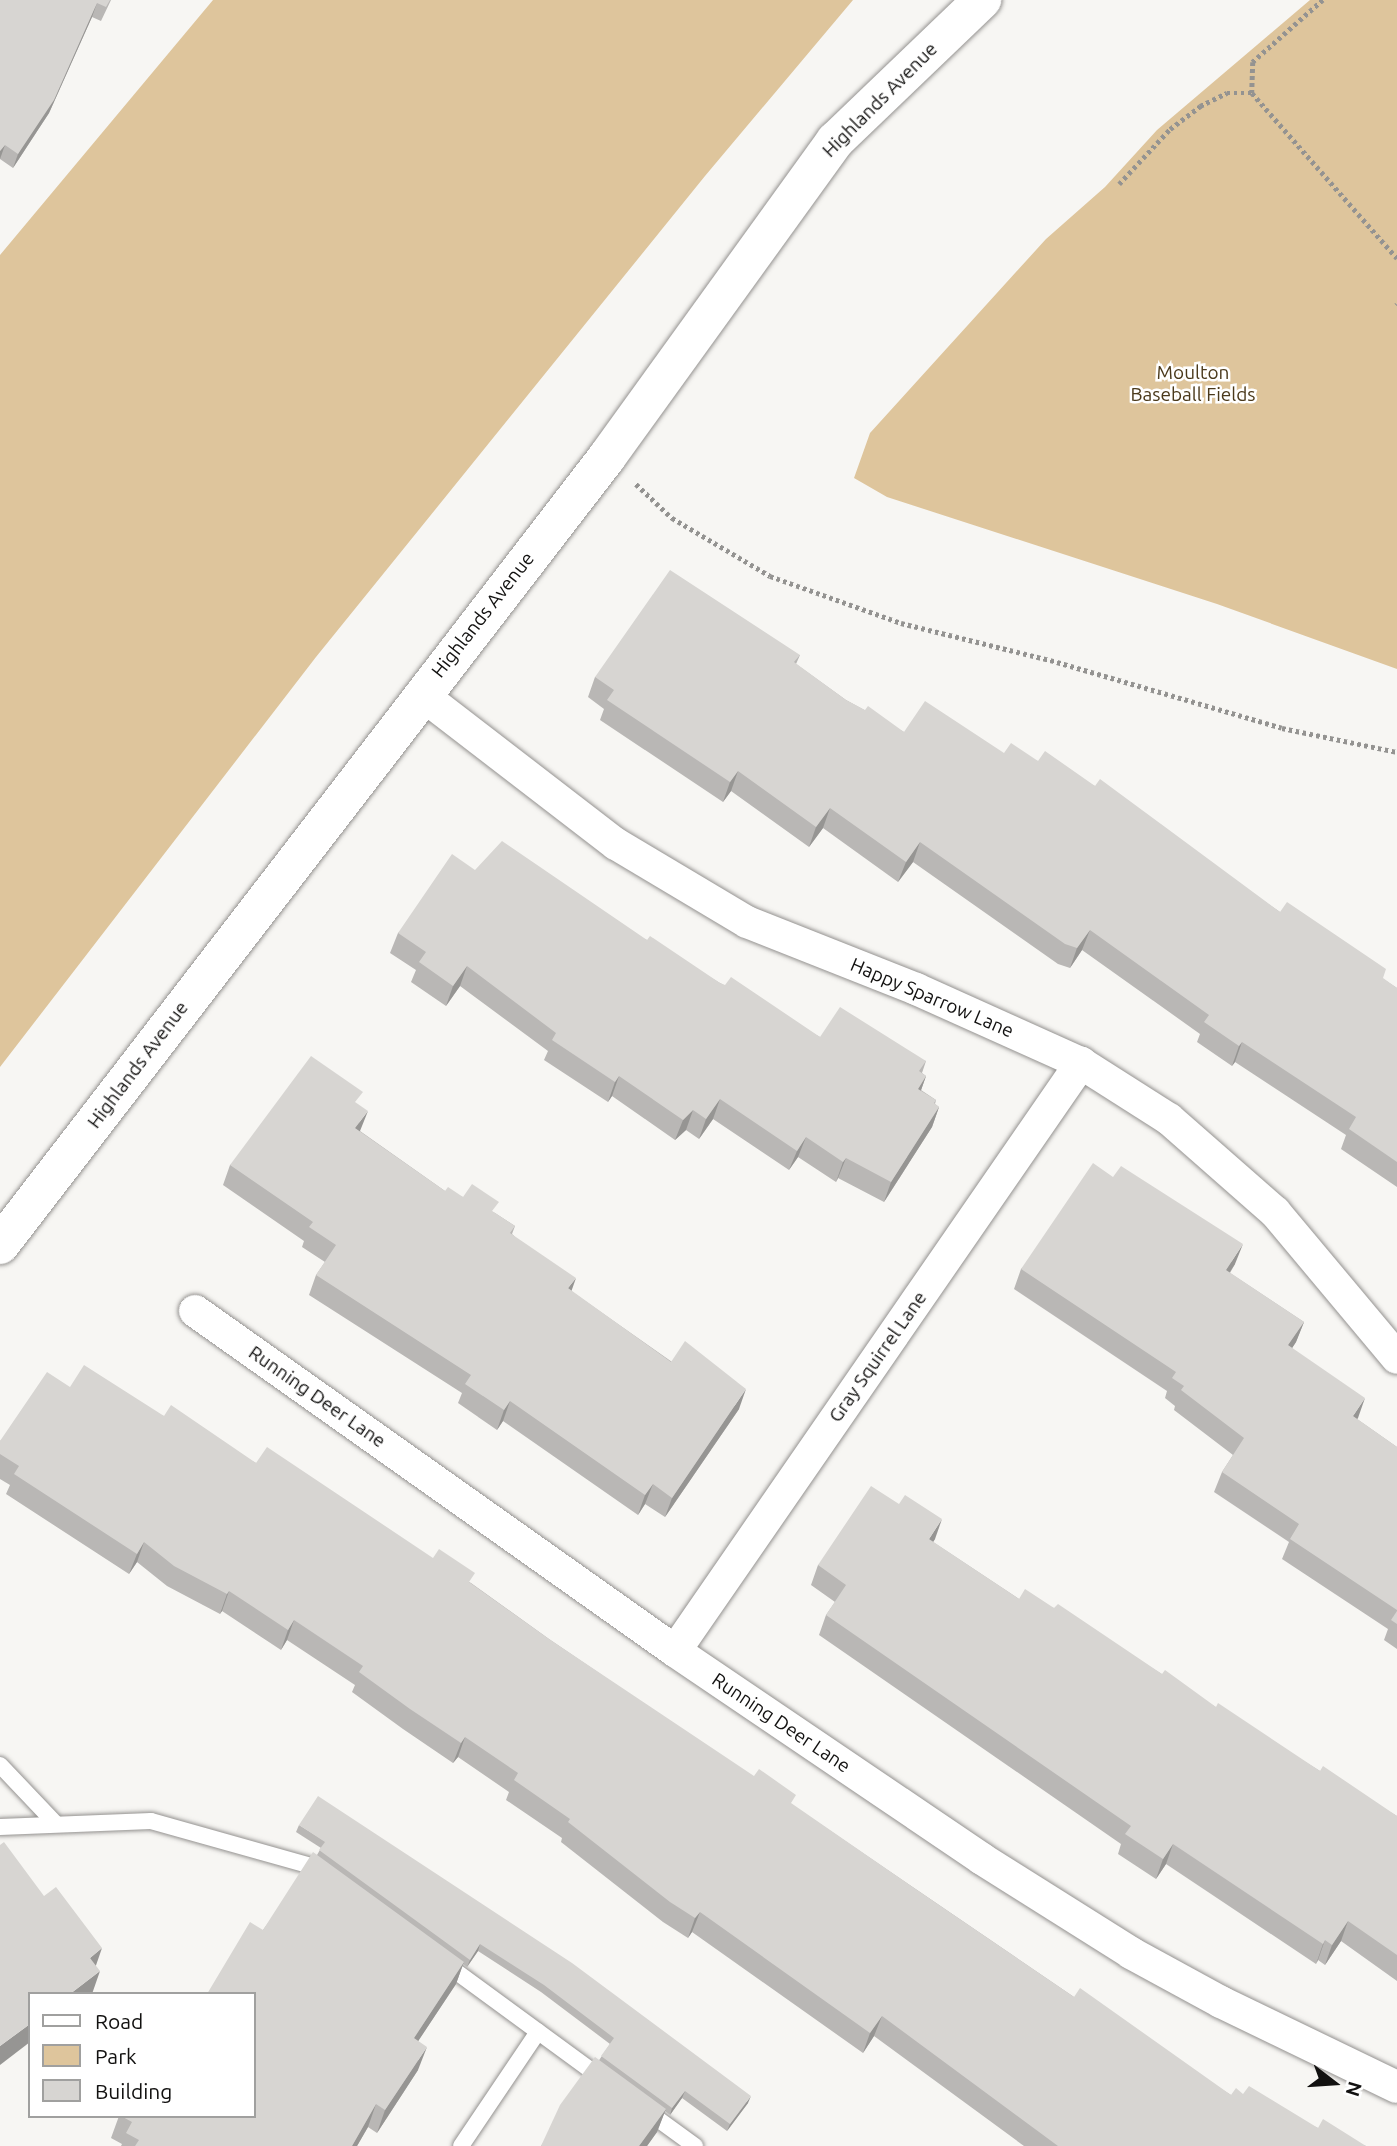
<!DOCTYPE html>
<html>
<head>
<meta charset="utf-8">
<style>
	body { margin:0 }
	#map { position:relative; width:1397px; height:2146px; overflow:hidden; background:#f7f6f3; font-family:Ubuntu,sans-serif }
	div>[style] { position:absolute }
	.green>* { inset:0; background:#dec59c }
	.path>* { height:4.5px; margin-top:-2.25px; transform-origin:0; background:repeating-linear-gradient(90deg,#949391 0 3.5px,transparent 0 7px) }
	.roads { filter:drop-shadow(0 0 2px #949290) drop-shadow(0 0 2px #949290) }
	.lane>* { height:16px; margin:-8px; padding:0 8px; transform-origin:8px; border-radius:8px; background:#fff }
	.street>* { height:32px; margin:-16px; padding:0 16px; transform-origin:16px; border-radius:16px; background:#fff }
	.secondary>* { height:38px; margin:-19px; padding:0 19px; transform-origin:19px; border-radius:19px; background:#fff }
	.wall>* { inset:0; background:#b9b7b5 }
	.shaded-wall>* { inset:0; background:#969593 }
	.building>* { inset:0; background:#d7d5d2 }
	span { translate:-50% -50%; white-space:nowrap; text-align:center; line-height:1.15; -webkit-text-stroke:5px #fff; paint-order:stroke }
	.street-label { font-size:19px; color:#121110 }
	.park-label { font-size:19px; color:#4a391b }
	.legend { position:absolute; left:28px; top:1992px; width:228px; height:126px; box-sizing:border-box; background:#fff; border:2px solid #a0a09f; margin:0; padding:9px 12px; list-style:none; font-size:21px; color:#121110 }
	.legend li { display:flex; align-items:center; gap:14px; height:35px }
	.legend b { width:35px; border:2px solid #a0a09f }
	.north { position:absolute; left:1299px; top:2048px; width:70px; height:70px; -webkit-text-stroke:5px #fff; paint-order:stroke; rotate:107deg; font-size:19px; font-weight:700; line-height:28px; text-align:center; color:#121110 }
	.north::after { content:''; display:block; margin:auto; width:24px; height:32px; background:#121110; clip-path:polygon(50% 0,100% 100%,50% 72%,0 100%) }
</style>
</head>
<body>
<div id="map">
	<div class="green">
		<i style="clip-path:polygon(213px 0,853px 0,705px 176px,316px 657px,0 1067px,0 255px)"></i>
		<i style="clip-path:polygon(1310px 0,1397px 0,1397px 669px,1217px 604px,887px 497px,854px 478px,870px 433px,1046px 239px,1105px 187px,1157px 130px)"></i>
	</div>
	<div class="path">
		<i style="left:1323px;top:0;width:94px;rotate:138.5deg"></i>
		<i style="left:1253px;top:62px;width:31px;rotate:92deg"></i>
		<i style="left:1252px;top:93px;width:220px;rotate:48.7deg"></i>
		<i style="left:1119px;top:184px;width:75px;rotate:-47.2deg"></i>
		<i style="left:1170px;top:129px;width:38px;rotate:-37deg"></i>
		<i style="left:1200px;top:106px;width:30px;rotate:-26deg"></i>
		<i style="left:1227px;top:93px;width:25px"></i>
		<i style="left:1396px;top:305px;width:1px;rotate:-45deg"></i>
		<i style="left:636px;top:484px;width:50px;rotate:43.4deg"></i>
		<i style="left:672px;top:518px;width:114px;rotate:30.6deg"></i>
		<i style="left:770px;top:576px;width:139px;rotate:19.7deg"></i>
		<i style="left:901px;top:623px;width:161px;rotate:14deg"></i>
		<i style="left:1057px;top:662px;width:234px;rotate:16.3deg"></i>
		<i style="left:1282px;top:728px;width:117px;rotate:11.8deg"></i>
	</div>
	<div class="roads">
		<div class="lane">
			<i style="left:0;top:1765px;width:80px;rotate:46.5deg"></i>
			<i style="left:0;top:1827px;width:151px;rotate:-2.3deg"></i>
			<i style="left:151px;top:1821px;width:166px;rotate:15.7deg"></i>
			<i style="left:311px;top:1866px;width:16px;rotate:35deg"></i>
			<i style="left:443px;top:1962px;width:198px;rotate:36.2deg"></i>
			<i style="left:644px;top:2109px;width:63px;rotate:36deg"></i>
			<i style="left:461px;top:2146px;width:138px;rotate:-56deg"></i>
		</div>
		<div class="street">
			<i style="left:421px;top:694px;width:246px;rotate:37.6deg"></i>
			<i style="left:616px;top:844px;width:152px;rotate:30.8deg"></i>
			<i style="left:747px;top:922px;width:182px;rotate:21.6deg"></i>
			<i style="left:916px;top:989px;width:181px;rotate:24.2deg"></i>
			<i style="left:1081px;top:1063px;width:104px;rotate:32.5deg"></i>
			<i style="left:1169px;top:1119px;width:141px;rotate:41.3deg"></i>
			<i style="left:1275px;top:1212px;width:190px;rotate:50.1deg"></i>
			<i style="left:195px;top:1311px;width:588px;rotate:35.31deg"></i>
			<i style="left:675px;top:1651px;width:371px;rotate:34.1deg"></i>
			<i style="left:982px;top:1859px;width:176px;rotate:32.2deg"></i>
			<i style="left:1131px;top:1953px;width:102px;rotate:28.6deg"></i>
			<i style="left:1221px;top:2002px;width:195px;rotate:25.8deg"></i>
			<i style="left:675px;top:1651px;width:715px;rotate:-55.38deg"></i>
		</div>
		<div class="secondary">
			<i style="left:0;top:1245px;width:995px;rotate:-52.39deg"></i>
			<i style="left:607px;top:457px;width:390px;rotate:-54.2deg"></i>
			<i style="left:835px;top:141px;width:204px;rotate:-43.8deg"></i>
		</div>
	</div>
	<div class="wall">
		<i style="clip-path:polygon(0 0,111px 0,101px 21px,92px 17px,49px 113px,13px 168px,0 159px)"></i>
		<i style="clip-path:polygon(800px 655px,796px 664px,846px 700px,904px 732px,1038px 761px,1095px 786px,1280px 912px,1397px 988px,1397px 1187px,1341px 1149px,1346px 1135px,1235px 1062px,1232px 1066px,1197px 1042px,1200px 1034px,1082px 950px,1070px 968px,1058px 964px,913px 862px,898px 882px,823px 828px,809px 847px,731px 791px,723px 802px,600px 720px,604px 709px,588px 697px,595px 677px)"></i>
		<i style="clip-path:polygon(475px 870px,647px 940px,720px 983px,820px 1037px,926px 1061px,922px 1073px,926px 1076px,921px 1090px,936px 1100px,935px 1104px,939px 1107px,932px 1127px,884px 1202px,838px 1178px,836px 1182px,798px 1157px,789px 1170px,713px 1119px,699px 1139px,686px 1130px,675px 1140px,612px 1096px,608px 1102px,544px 1060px,548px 1051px,460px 986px,446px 1006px,411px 982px,416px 970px,390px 953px,398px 933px)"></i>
		<i style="clip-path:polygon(358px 1104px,360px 1131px,445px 1191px,463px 1197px,495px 1213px,515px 1226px,512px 1234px,571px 1291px,739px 1409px,665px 1517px,645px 1504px,638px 1515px,503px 1421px,497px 1430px,458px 1403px,462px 1393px,309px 1295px,316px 1275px,325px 1262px,302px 1247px,304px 1241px,223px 1185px,230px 1165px)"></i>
		<i style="clip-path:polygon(1113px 1177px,1235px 1264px,1230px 1273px,1304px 1322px,1296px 1342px,1292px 1348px,1357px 1419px,1397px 1447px,1397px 1649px,1384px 1640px,1388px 1629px,1282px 1559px,1289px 1542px,1214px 1492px,1222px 1472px,1233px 1455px,1174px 1410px,1175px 1406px,1165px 1398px,1167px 1391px,1014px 1289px,1021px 1269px)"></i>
		<i style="clip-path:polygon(70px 1387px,164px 1416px,256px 1463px,471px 1583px,549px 1639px,1074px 1997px,1231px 2095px,1243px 2094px,1318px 2128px,1366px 2146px,1024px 2146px,874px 2036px,863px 2053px,692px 1932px,688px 1938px,663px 1922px,561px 1842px,562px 1838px,506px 1800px,509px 1792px,458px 1757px,453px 1763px,403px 1729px,352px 1692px,355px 1685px,287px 1640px,281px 1650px,222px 1611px,220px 1614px,167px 1586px,137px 1562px,129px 1574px,6px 1494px,10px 1485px,0 1479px,0 1441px)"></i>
		<i style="clip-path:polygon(935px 1539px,933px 1542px,1019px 1599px,1054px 1608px,1320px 1771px,1397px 1816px,1397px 1981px,1341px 1941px,1325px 1965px,1318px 1960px,1316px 1964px,1166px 1864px,1156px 1879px,1118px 1854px,1121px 1844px,819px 1635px,826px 1615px,835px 1602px,811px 1585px,818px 1565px)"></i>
		<i style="clip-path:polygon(299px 1825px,748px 2103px,727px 2131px,682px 2098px,670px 2115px,665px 2111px,657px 2132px,647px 2146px,541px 2146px,610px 2044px,541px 1992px,478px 1951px,467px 1967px,463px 1964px,456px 1984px,418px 2041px,418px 2070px,377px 2133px,368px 2127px,357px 2146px,121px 2146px,122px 2144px,111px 2138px,119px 2116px,254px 2116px,263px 1930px,317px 1855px,321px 1848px,296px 1832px)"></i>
	</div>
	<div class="shaded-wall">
		<i style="clip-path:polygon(97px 3px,92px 17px,49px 113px,13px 168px,18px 154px)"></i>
		<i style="clip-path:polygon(5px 145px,0 159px,0 151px)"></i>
		<i style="clip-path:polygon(738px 771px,731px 791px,723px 802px,730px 782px)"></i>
		<i style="clip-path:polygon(830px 808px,823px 828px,809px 847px,816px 827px)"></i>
		<i style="clip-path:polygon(920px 842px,913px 862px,898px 882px,906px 862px)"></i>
		<i style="clip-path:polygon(1090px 930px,1082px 950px,1070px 968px,1077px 948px)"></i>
		<i style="clip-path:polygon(467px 966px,460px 986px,446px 1006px,453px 986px)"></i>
		<i style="clip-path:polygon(1242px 1042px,1235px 1062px,1232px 1066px,1239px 1046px)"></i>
		<i style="clip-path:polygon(619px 1076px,612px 1096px,608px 1102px,615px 1082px)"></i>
		<i style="clip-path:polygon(926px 1076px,919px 1096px,918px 1089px)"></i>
		<i style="clip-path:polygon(720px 1099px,713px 1119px,699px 1139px,706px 1119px)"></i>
		<i style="clip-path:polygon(939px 1107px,932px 1127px,884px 1202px,891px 1182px)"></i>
		<i style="clip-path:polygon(693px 1110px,686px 1130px,675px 1140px,683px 1120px)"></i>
		<i style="clip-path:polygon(368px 1111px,360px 1131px,348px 1148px,355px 1128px)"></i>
		<i style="clip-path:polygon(806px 1137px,798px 1157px,789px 1170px,797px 1151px)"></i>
		<i style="clip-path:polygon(846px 1158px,838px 1178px,836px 1182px,843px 1162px)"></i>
		<i style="clip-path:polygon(1243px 1244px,1235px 1264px,1218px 1290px,1226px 1270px)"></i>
		<i style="clip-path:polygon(576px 1278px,569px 1298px,568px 1288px)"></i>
		<i style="clip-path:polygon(1304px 1322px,1296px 1342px,1281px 1365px,1288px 1345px)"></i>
		<i style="clip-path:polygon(746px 1389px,739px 1409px,665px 1517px,672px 1498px)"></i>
		<i style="clip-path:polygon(1365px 1398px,1358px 1418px,1346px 1436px,1353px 1416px)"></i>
		<i style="clip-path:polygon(510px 1401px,503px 1421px,497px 1430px,504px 1410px)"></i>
		<i style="clip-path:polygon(653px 1484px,645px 1504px,638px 1515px,645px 1495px)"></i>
		<i style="clip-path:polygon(942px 1519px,935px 1539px,922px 1559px,929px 1539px)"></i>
		<i style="clip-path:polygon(144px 1542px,137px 1562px,129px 1574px,137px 1554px)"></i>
		<i style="clip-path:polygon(229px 1591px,222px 1611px,220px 1614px,227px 1594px)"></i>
		<i style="clip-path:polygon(294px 1620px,287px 1640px,281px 1650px,288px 1630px)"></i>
		<i style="clip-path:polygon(465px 1737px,458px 1757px,453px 1763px,461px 1743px)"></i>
		<i style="clip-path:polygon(1173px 1844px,1166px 1864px,1156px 1879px,1163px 1859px)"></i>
		<i style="clip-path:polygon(700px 1912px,692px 1932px,688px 1938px,695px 1918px)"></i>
		<i style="clip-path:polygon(1348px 1921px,1341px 1941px,1325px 1965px,1332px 1945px)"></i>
		<i style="clip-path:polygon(1325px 1940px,1318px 1960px,1316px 1964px,1323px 1944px)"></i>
		<i style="clip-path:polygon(480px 1944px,478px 1951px,467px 1967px,470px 1960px)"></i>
		<i style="clip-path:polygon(102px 1948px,93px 1974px,90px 1958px)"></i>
		<i style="clip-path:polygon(464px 1962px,456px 1984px,405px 2061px,414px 2038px)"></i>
		<i style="clip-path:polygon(100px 1971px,92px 1994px,70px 1994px)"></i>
		<i style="clip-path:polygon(882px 2016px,874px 2036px,863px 2053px,870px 2033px)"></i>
		<i style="clip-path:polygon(30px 2024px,30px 2042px,0 2065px,0 2046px)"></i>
		<i style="clip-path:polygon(427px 2047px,418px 2070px,377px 2133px,385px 2110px)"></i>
		<i style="clip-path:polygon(685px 2091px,682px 2098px,670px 2115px,672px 2108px)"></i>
		<i style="clip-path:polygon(751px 2096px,748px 2103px,727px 2131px,730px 2124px)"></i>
		<i style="clip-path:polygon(376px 2104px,368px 2127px,357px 2146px,352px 2146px)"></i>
		<i style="clip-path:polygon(666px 2109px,657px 2132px,647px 2146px,639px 2146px)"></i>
	</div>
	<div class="building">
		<i style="clip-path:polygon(0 0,110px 0,106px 7px,97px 3px,54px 100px,18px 154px,5px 145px,0 151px)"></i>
		<i style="clip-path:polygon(670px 570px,800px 655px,794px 662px,846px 700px,865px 710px,868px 706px,904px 732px,925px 701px,1004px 753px,1011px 743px,1038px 761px,1045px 751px,1095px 786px,1100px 779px,1280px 912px,1287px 902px,1386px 969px,1383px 978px,1397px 988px,1397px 1162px,1349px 1129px,1356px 1117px,1242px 1042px,1239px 1046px,1204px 1022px,1209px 1015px,1090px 930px,1077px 948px,1065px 944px,920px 842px,906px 862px,830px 808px,816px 827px,738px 771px,730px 782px,607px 700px,614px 690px,595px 677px)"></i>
		<i style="clip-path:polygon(502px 841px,647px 940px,650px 936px,720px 983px,725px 985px,731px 977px,820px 1037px,840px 1007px,926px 1061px,919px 1071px,926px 1076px,918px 1089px,936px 1100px,934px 1103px,939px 1107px,891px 1182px,846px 1158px,843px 1162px,806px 1137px,797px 1151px,720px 1099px,706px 1119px,693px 1110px,683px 1120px,619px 1076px,615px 1082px,552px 1040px,556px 1033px,467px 966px,453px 986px,419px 962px,426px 952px,398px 933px,452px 854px,475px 870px)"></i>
		<i style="clip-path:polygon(311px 1056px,363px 1092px,355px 1102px,368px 1111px,355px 1128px,445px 1191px,448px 1187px,463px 1197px,472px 1184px,499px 1202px,492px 1211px,515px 1226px,510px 1233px,576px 1278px,568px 1288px,671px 1362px,685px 1341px,746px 1389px,672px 1498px,653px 1484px,645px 1495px,510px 1401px,504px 1410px,465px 1384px,471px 1375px,316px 1275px,336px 1245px,309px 1227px,313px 1222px,230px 1165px)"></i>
		<i style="clip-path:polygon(1093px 1163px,1113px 1177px,1121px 1166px,1243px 1244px,1226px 1270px,1304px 1322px,1288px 1345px,1365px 1398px,1353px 1416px,1397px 1447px,1397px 1610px,1290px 1539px,1299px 1524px,1222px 1472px,1244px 1438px,1181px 1390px,1184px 1386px,1172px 1378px,1176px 1372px,1021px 1269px)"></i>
		<i style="clip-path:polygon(84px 1365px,164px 1416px,171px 1405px,256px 1463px,267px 1447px,433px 1558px,439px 1549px,475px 1573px,469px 1582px,549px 1639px,754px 1776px,759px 1769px,796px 1795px,791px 1803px,917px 1890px,1074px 1997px,1080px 1988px,1231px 2095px,1236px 2088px,1243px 2094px,1249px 2086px,1318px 2128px,1323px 2119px,1366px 2146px,1058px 2146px,882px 2016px,870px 2033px,700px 1912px,695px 1918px,670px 1902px,568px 1822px,570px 1819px,514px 1780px,518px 1773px,465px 1737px,461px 1743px,410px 1709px,359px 1672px,363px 1666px,294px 1620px,288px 1630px,229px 1591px,227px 1594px,174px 1566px,144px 1542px,137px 1554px,14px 1474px,19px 1466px,0 1454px,0 1441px,47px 1372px,70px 1387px)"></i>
		<i style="clip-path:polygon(871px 1486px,899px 1504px,905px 1495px,942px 1519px,929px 1539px,1019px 1599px,1025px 1589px,1054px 1608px,1058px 1604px,1162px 1674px,1165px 1670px,1216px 1707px,1218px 1703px,1320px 1771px,1323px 1766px,1397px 1816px,1397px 1955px,1348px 1921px,1332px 1945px,1325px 1940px,1323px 1944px,1173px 1844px,1163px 1859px,1125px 1834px,1131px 1826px,826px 1615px,846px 1585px,818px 1565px)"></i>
		<i style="clip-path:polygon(1397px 1611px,1397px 1624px,1391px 1620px)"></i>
		<i style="clip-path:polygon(318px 1796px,572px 1963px,751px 2096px,730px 2124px,685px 2091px,672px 2108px,601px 2056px,614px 2038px,544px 1985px,480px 1944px,470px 1960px,319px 1850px,325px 1842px,299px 1825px)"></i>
		<i style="clip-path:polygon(4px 1842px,44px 1896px,56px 1887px,102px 1948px,90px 1958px,100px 1971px,70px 1994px,30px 1994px,30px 2024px,0 2046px,0 1845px)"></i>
		<i style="clip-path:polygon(313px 1852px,464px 1962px,414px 2038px,427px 2047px,385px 2110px,376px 2104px,352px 2146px,135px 2146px,139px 2140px,126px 2133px,132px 2122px,121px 2116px,254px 2116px,254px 1994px,207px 1994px,250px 1922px,263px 1930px)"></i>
		<i style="clip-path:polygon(595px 2057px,666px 2109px,639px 2146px,541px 2146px,560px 2105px)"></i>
	</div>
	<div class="street-label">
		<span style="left:880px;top:100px;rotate:-45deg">Highlands Avenue</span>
		<span style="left:483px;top:615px;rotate:-52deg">Highlands Avenue</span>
		<span style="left:932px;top:998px;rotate:23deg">Happy Sparrow Lane</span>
		<span style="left:138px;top:1065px;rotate:-53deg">Highlands Avenue</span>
		<span style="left:878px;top:1357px;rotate:-55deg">Gray Squirrel Lane</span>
		<span style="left:317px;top:1397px;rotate:35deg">Running Deer Lane</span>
		<span style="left:781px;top:1723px;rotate:34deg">Running Deer Lane</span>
	</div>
	<div class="park-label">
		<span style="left:1193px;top:384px">Moulton<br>Baseball Fields</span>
	</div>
	<ul class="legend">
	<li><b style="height:9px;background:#fff"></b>Road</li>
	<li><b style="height:19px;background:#dec59c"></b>Park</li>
	<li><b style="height:19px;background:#d7d5d2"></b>Building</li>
	</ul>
	<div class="north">N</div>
</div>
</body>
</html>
